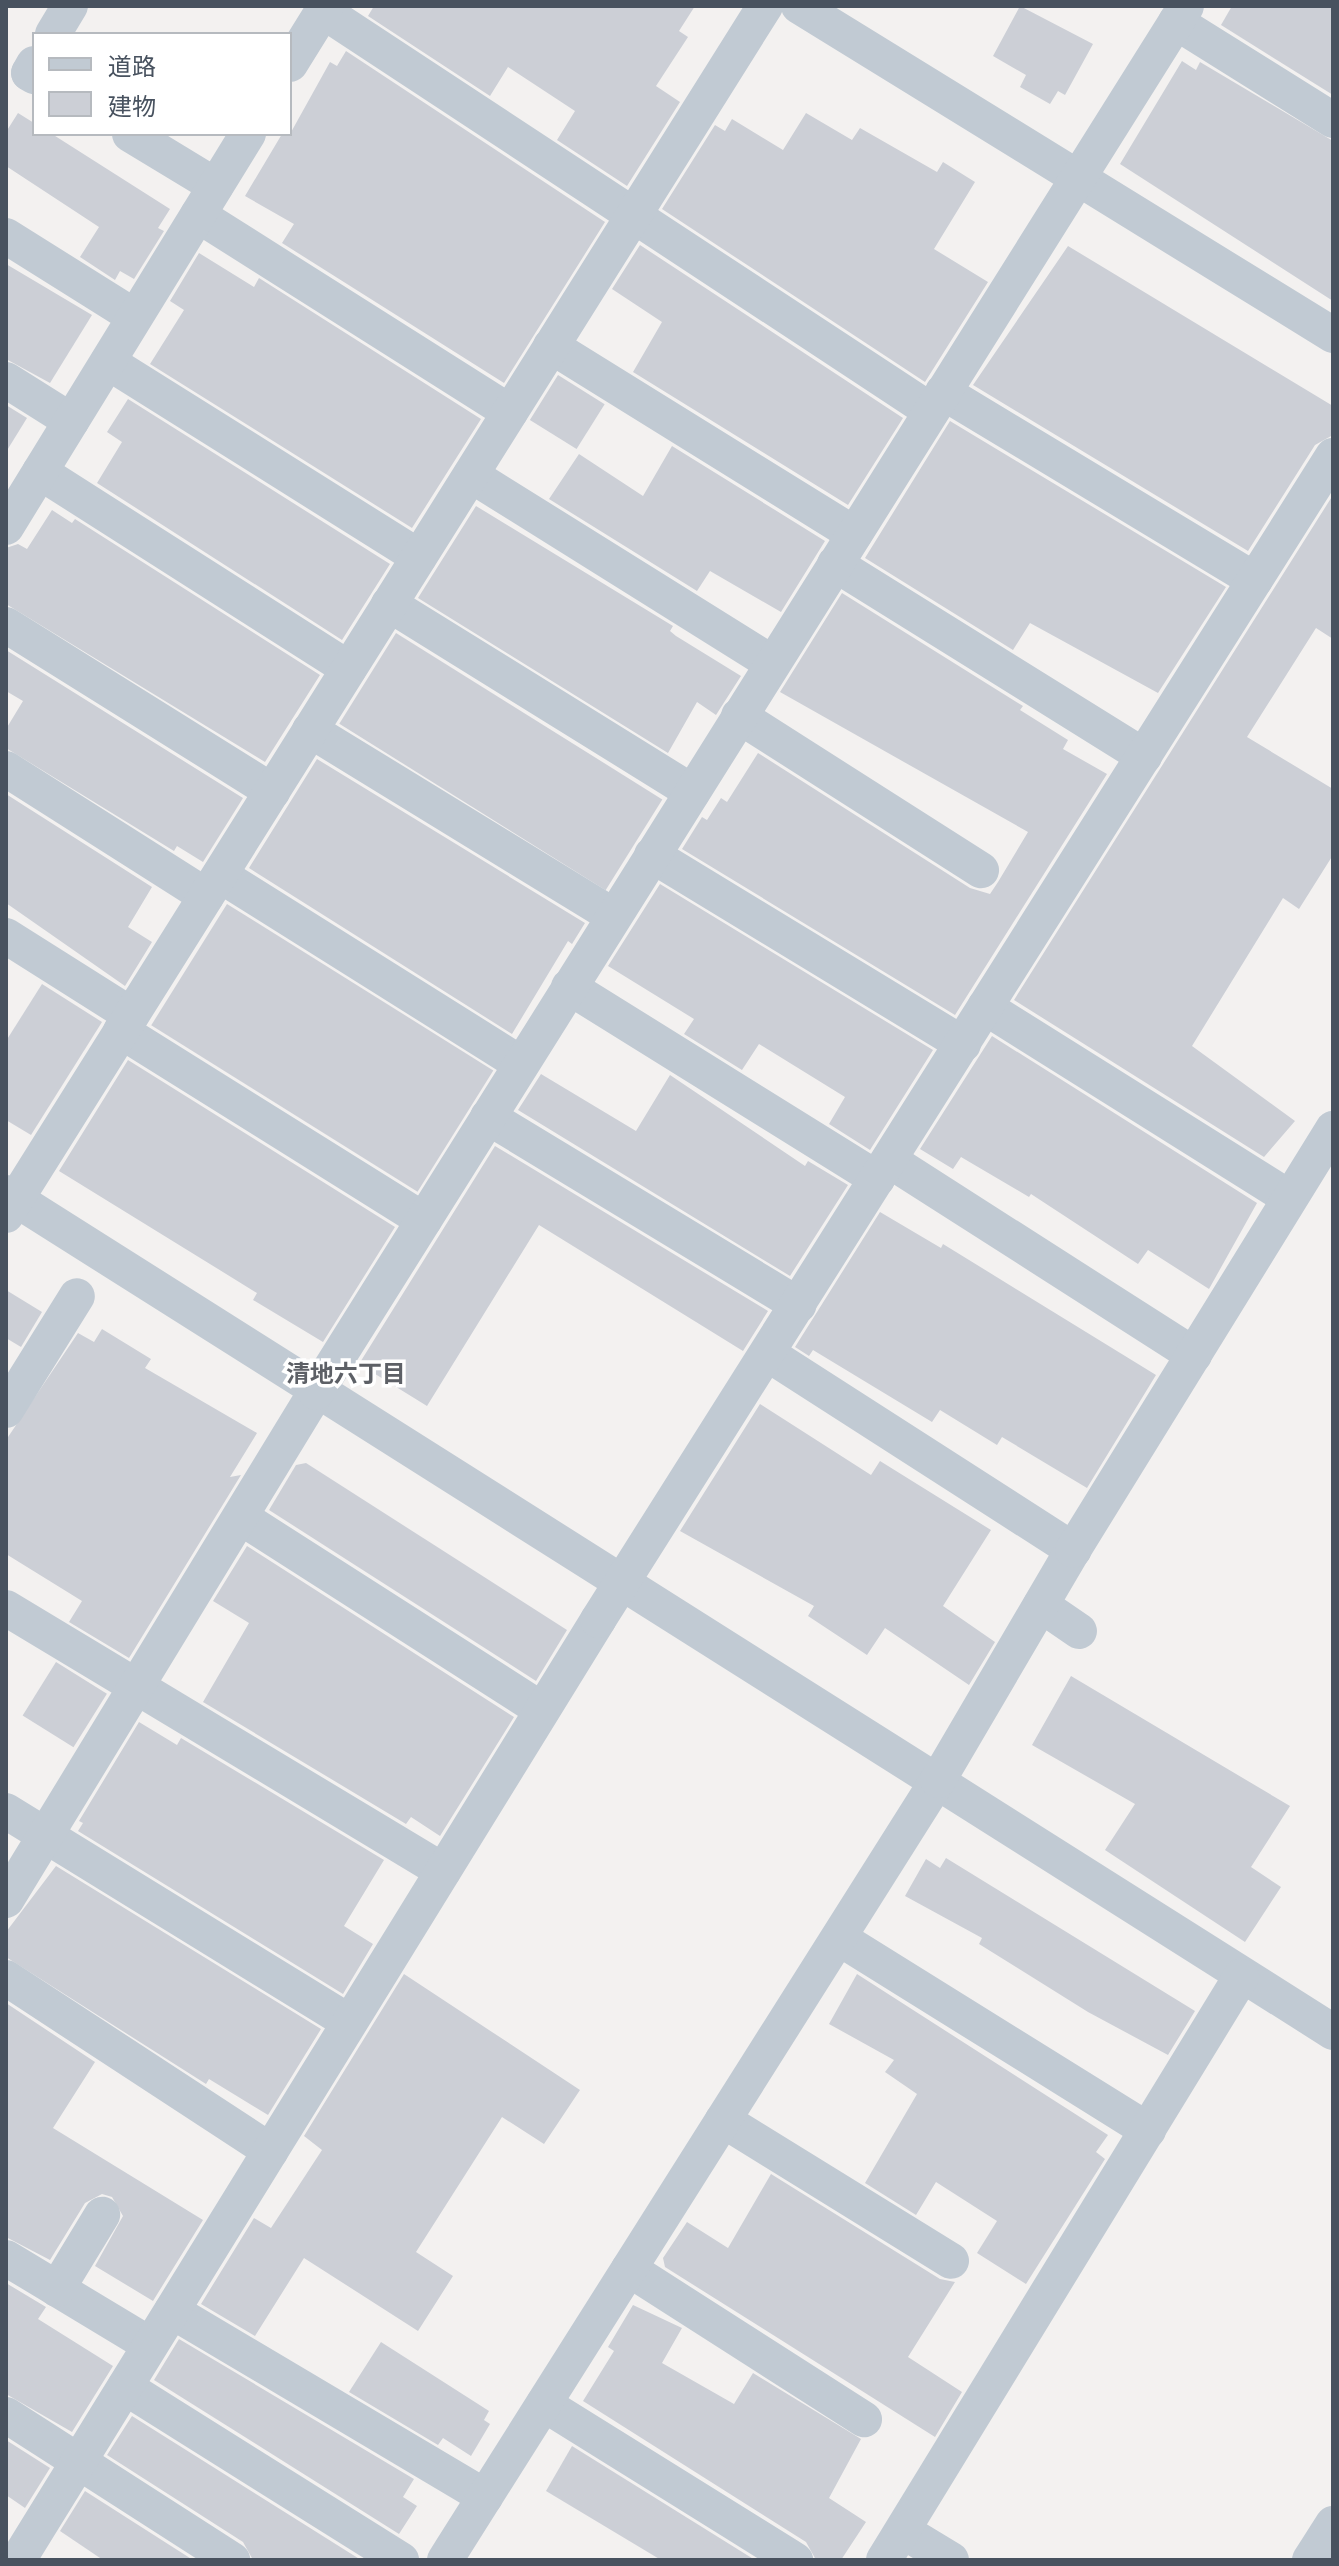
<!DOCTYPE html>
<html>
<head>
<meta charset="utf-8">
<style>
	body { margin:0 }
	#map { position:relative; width:1339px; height:2566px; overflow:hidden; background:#f3f1f0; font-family:Karla,"Noto Sans JP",sans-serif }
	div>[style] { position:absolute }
	.building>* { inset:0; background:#cccfd6; transform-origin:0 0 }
	.street>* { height:36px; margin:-18px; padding:0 18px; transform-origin:18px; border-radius:18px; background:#c1cad3 }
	span { translate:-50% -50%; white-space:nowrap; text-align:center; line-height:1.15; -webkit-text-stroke:7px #fff; paint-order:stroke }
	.neighbourhood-label { font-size:24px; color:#5d6066; font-weight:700 }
	.frame { position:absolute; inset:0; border:8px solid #48525f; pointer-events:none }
	.legend { position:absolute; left:32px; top:32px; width:260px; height:104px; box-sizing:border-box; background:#fff; border:2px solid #b6babf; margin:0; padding:10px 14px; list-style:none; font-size:24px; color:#48525f }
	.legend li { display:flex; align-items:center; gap:16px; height:40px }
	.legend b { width:40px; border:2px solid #b6babf }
</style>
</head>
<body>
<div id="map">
	<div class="building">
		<i style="clip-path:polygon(374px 6px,695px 6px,679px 31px,688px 37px,656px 86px,680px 102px,627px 186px,557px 140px,575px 111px,508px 67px,490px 96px,368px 16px)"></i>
		<i style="clip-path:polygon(1020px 6px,1093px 44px,1065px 95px,1058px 91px,1050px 104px,1020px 87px,1026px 75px,993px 56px)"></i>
		<i style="clip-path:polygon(1232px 6px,1333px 6px,1333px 95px,1221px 25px)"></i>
		<i style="clip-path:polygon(346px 51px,605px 222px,504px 383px,282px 243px,294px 224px,245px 196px,282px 134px,290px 134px,330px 62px,337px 66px)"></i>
		<i style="clip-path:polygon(1182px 61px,1196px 70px,1200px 62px,1333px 141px,1333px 301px,1120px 164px)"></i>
		<i style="clip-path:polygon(18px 113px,34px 123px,34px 134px,52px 134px,170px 209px,158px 228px,164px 231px,134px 279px,120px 271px,115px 280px,80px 257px,99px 227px,6px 166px,6px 132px)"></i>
		<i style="clip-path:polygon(806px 113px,852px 140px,860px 128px,937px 172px,943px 162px,975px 182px,934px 249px,988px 282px,925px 382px,662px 209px,715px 125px,725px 131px,732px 119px,783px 150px)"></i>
		<i style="clip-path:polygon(640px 245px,903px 418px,848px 505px,633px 372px,662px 322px,612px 289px)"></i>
		<i style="clip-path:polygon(1068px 246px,1333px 406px,1333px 435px,1315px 445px,1248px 551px,973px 385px)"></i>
		<i style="clip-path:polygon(199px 253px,254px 287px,259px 278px,481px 419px,412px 528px,150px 364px,184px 310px,170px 301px)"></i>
		<i style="clip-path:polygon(6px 264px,92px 315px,50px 383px,6px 359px)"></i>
		<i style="left:558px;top:375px;width:55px;height:53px;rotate:32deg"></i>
		<i style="clip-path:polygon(128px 399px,390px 564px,342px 640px,97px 483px,122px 442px,107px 432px)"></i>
		<i style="clip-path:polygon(6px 405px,27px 418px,6px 452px)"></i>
		<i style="clip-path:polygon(950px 421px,1226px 587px,1158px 693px,1030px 623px,1013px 650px,865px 558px)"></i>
		<i style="clip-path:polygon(672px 446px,825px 541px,781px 612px,710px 571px,697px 591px,549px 499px,579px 454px,643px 496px)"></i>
		<i style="clip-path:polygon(1333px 495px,1333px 639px,1316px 628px,1247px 737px,1333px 789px,1333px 855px,1299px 909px,1283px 898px,1192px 1046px,1295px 1121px,1264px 1157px,1014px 1000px)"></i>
		<i style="clip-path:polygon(476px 506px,673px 626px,670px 631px,676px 636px,741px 676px,716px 715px,697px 702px,668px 753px,418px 598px)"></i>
		<i style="clip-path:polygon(52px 510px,72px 523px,75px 519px,320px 675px,265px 762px,6px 604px,6px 548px,18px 544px,27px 549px)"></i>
		<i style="clip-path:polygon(842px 593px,1023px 706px,1020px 710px,1068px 740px,1063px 749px,1107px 774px,955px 1015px,682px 849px,702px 817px,707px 820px,721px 798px,727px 802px,758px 753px,970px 888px,990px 894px,998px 882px,1028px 832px,780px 692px)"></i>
		<i style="left:396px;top:633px;width:314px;height:107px;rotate:32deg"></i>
		<i style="clip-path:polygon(6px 650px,243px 798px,203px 862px,177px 846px,174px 851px,6px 748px,6px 729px,23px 701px,6px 691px)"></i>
		<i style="clip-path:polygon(317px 759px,585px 923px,572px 944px,568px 941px,512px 1034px,249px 868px)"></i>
		<i style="clip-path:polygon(6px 794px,152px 887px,128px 927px,152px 942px,125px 986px,6px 903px)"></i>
		<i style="clip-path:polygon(660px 884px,933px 1050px,870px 1150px,829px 1124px,845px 1097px,759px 1044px,742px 1070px,684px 1034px,694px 1019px,608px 966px)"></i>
		<i style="left:227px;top:904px;width:314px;height:143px;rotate:32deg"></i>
		<i style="clip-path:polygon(42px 984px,102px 1022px,31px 1135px,6px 1120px,6px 1041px)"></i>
		<i style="clip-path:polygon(992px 1036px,1257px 1203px,1209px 1289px,1148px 1250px,1138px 1264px,1031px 1194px,1029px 1197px,961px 1157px,953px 1169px,920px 1149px)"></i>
		<i style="clip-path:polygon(128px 1060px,395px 1227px,323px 1342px,253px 1300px,257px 1293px,59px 1171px)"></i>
		<i style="clip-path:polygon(541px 1074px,636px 1131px,670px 1075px,805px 1166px,808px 1161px,848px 1185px,790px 1276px,518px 1110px)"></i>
		<i style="clip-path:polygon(495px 1146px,768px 1311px,743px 1351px,539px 1225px,427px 1406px,359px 1364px)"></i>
		<i style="clip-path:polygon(880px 1212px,941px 1248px,943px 1244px,1156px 1375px,1087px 1488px,1002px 1437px,997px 1445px,940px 1410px,932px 1422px,813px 1350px,809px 1356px,795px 1347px)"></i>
		<i style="clip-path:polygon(6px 1290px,42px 1312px,21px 1347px,6px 1338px)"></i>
		<i style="clip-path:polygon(102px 1329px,151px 1359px,145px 1368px,257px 1433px,230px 1477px,241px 1475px,129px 1658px,69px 1622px,82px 1601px,6px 1554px,6px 1440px,78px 1333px,94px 1342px)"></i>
		<i style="clip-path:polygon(760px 1404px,871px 1475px,880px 1461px,991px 1530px,943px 1606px,995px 1642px,969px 1685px,885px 1628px,867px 1655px,808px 1616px,814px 1606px,680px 1531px)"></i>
		<i style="clip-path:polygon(306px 1463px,567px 1630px,536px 1681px,269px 1510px,296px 1465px)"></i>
		<i style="clip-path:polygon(247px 1546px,514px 1717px,440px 1836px,411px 1817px,406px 1824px,203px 1702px,249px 1623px,213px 1601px)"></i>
		<i style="left:56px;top:1662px;width:60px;height:63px;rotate:32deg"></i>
		<i style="clip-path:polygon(1071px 1676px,1290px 1806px,1251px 1867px,1281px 1887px,1245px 1942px,1105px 1850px,1135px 1804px,1032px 1745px)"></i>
		<i style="clip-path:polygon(139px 1722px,177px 1745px,181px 1738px,384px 1860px,344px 1926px,373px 1944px,343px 1994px,78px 1831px,83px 1823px,79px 1821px)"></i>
		<i style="clip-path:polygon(946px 1858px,1195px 2011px,1168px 2055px,1088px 2012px,979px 1944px,982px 1938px,905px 1896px,926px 1859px,940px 1868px)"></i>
		<i style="clip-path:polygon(56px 1866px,321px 2029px,268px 2115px,209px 2079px,206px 2084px,6px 1957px,6px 1932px)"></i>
		<i style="clip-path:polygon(404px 1974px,580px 2090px,544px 2144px,502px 2117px,416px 2252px,453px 2276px,418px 2331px,304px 2258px,255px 2336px,201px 2304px,254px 2218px,271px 2228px,322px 2150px,304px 2136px)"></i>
		<i style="clip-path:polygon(857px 1974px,1108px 2135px,1096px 2152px,1105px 2159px,1026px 2284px,977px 2253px,997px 2221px,936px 2182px,916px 2215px,865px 2183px,917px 2094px,885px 2072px,894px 2060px,829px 2024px)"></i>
		<i style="clip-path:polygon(6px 2003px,95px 2062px,53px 2128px,203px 2220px,153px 2301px,95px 2266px,123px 2216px,112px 2197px,102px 2194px,85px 2203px,50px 2260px,6px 2237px)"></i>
		<i style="clip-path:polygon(771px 2174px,940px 2279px,955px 2282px,908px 2357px,962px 2392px,935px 2437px,665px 2267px,663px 2258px,687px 2222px,728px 2248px)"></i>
		<i style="clip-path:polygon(6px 2283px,46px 2307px,38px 2319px,113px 2366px,72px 2432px,6px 2394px)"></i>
		<i style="clip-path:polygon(633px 2305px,682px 2328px,662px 2363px,734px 2404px,753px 2373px,861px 2439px,829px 2498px,866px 2522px,841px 2560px,816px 2560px,806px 2542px,583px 2401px,614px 2351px,608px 2347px)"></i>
		<i style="clip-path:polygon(179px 2339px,414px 2479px,403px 2497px,417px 2506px,399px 2534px,154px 2380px)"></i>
		<i style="clip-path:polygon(381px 2342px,489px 2411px,484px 2420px,490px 2424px,471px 2456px,443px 2438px,438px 2445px,349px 2392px)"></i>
		<i style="clip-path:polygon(132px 2416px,361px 2560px,253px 2560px,243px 2542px,107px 2455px)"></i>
		<i style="clip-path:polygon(6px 2440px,50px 2468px,25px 2508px,6px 2495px)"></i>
		<i style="clip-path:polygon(572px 2446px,755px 2560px,661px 2560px,546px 2491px)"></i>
		<i style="clip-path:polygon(85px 2491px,193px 2560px,103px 2560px,60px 2531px)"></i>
	</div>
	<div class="street">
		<i style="left:799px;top:6px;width:627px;rotate:31.64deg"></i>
		<i style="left:323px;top:11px;width:728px;rotate:33.34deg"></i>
		<i style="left:1176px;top:22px;width:185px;rotate:32deg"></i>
		<i style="left:53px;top:34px;width:33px;rotate:-59deg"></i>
		<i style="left:34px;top:64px;width:10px;rotate:119deg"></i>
		<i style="left:29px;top:73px;width:6px;rotate:31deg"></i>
		<i style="left:290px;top:64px;width:68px;rotate:-58.2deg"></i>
		<i style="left:130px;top:134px;width:100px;rotate:31.2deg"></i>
		<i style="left:198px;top:215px;width:369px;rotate:32.3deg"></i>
		<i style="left:6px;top:236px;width:152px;rotate:32.1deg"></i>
		<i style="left:551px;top:346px;width:357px;rotate:31.8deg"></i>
		<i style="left:108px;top:362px;width:367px;rotate:32.1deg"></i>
		<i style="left:6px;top:380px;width:77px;rotate:32.2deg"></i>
		<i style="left:943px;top:392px;width:364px;rotate:31.1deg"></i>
		<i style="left:40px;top:472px;width:366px;rotate:32.5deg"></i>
		<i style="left:471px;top:475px;width:355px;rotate:32deg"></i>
		<i style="left:6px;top:527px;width:462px;rotate:-58.4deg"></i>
		<i style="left:835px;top:564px;width:364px;rotate:31.9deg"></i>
		<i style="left:389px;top:604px;width:357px;rotate:31.8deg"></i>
		<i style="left:6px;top:625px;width:314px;rotate:32deg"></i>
		<i style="left:739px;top:716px;width:287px;rotate:32.5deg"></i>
		<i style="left:310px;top:730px;width:356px;rotate:31.5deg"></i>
		<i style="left:6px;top:769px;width:237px;rotate:32.4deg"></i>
		<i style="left:652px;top:855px;width:364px;rotate:31.3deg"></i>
		<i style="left:220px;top:875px;width:355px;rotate:32.1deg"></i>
		<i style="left:6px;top:936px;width:148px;rotate:32.3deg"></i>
		<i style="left:569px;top:987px;width:363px;rotate:31.9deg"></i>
		<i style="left:985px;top:1007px;width:359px;rotate:32.1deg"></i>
		<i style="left:121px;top:1031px;width:357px;rotate:32deg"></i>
		<i style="left:488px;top:1117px;width:363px;rotate:31.2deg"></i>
		<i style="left:889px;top:1160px;width:362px;rotate:32.6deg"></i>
		<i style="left:6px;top:1193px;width:1570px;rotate:32.3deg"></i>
		<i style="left:6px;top:1215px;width:1428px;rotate:-57.88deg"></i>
		<i style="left:768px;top:1354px;width:363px;rotate:32.7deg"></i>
		<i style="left:6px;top:1410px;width:134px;rotate:-58.1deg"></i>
		<i style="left:242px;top:1518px;width:356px;rotate:32.6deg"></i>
		<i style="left:1041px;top:1605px;width:46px;rotate:34.4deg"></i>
		<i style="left:6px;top:1608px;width:510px;rotate:31.04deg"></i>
		<i style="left:6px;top:1811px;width:403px;rotate:31.6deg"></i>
		<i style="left:6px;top:1900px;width:595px;rotate:-58.61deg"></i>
		<i style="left:316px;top:1392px;width:1636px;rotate:-57.88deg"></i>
		<i style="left:839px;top:1938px;width:364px;rotate:31.9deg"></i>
		<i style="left:6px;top:1978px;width:316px;rotate:33.2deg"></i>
		<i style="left:723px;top:2120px;width:268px;rotate:31.7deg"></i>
		<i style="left:6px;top:2258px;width:168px;rotate:31.1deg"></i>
		<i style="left:629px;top:2269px;width:279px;rotate:32.6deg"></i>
		<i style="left:57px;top:2289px;width:87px;rotate:-58.7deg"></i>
		<i style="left:172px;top:2311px;width:364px;rotate:30.7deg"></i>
		<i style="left:125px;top:2387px;width:326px;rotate:32.1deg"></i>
		<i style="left:544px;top:2404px;width:296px;rotate:31.9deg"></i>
		<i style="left:6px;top:2415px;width:269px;rotate:32.7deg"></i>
		<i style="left:903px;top:2531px;width:56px;rotate:31.1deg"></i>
		<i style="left:18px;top:2560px;width:1105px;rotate:-58.32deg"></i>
		<i style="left:598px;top:1620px;width:1377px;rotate:-57.73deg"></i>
		<i style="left:445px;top:2560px;width:923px;rotate:-57.71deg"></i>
		<i style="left:938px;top:1780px;width:267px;rotate:-59.6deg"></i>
		<i style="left:1073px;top:1550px;width:495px;rotate:-58.3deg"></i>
		<i style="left:884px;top:2560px;width:684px;rotate:-58.52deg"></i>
		<i style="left:1310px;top:2560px;width:43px;rotate:-57.4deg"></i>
	</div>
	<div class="neighbourhood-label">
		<span style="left:346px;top:1375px">清地六丁目</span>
	</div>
	<div class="frame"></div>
	<ul class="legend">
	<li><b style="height:10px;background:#c1cad3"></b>道路</li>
	<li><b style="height:22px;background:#cccfd6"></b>建物</li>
	</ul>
</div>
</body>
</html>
